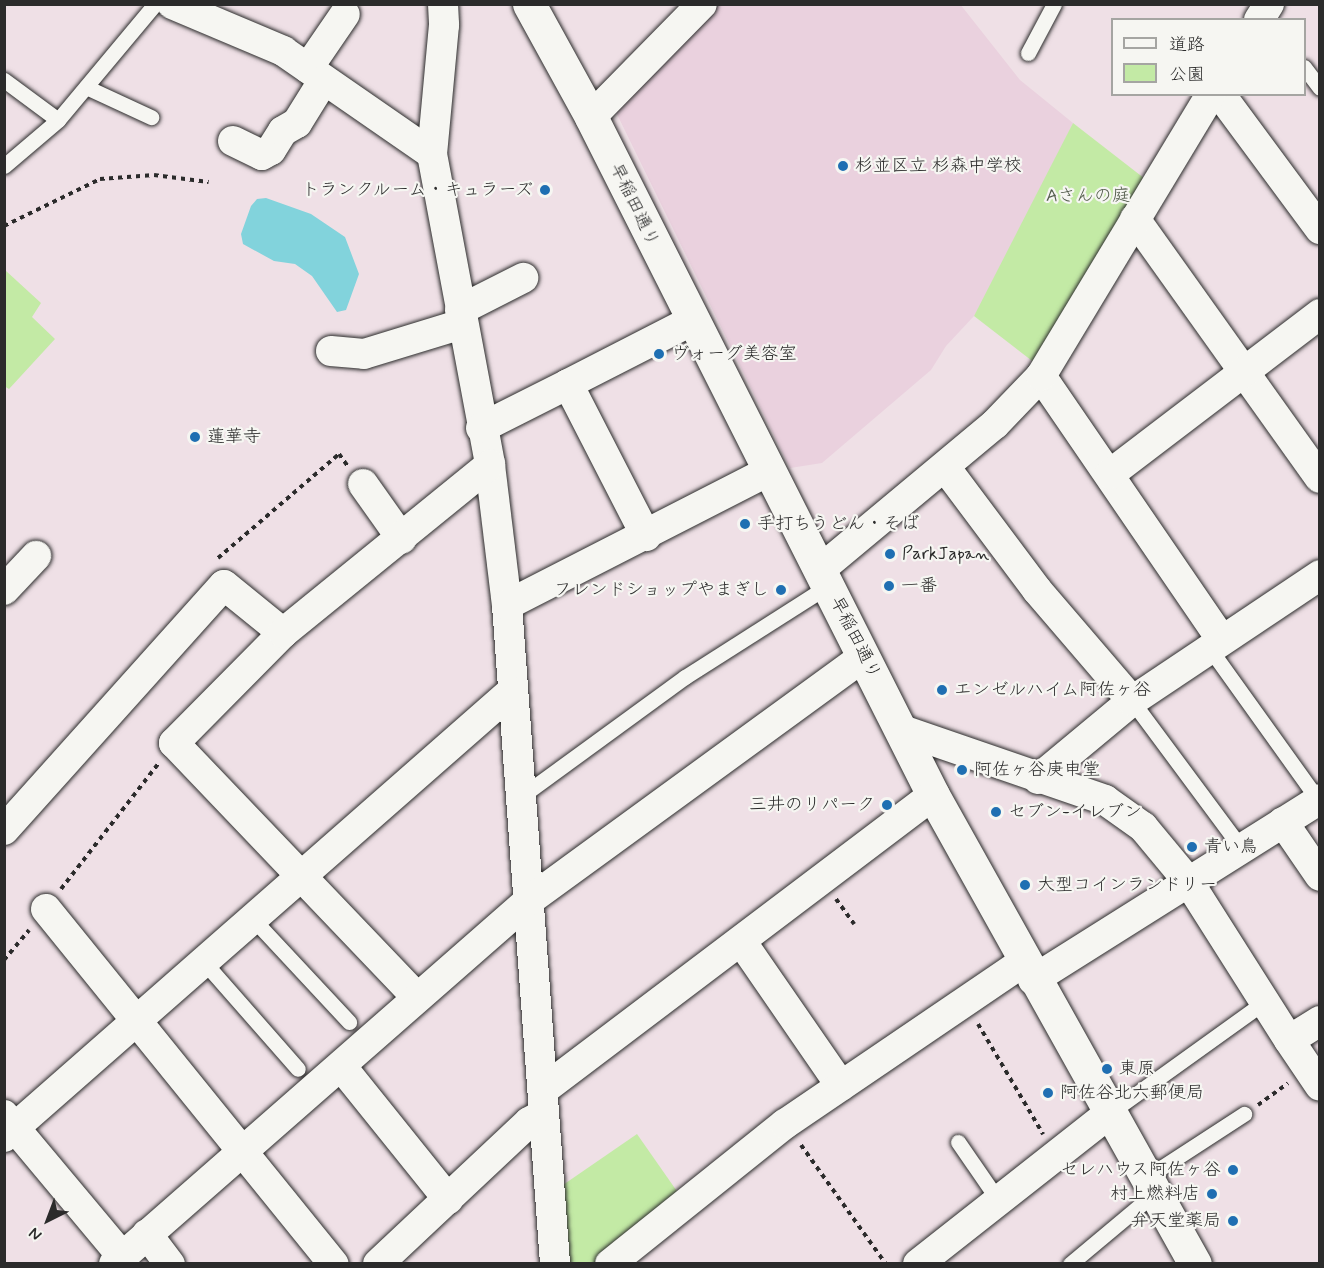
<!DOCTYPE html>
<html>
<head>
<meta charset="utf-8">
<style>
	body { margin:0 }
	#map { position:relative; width:1324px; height:1268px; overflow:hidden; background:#efe0e6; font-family:Mynerve,"Klee One",sans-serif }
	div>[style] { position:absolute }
	.built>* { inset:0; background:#ead1de }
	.green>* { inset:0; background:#c3eaa5 }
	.water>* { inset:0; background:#82d3dc }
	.path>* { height:4px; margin-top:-2px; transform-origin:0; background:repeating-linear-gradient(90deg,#2b2b2b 0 4.5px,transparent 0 9px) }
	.roads { filter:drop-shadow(0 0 2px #2b2b2b) drop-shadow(0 0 2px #2b2b2b) }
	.lane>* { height:15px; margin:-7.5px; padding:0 7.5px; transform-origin:7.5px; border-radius:7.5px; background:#f6f6f2 }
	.street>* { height:30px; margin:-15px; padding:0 15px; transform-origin:15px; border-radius:15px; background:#f6f6f2 }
	.primary>* { height:33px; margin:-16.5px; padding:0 16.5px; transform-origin:16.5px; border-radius:16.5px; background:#f6f6f2 }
	.dots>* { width:16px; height:16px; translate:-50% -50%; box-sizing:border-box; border:3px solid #f6f6f2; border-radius:50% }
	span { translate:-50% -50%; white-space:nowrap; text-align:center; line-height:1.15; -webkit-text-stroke:4.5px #f6f6f2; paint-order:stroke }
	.poi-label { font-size:18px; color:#2b2b2b }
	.left { translate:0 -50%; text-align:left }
	.right { translate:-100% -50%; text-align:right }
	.park-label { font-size:18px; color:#515b4a }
	.street-label { font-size:18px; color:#2b2b2b }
	.frame { position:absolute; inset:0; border:6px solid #2b2b2b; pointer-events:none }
	.legend { position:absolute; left:1111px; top:18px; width:195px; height:78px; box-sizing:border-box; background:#f6f6f2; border:2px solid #a5a5a2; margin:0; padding:8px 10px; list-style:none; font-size:18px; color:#2b2b2b }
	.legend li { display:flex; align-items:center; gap:12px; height:30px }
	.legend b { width:30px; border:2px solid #a5a5a2 }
	.north { position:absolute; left:18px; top:1190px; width:60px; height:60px; -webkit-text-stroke:4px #f6f6f2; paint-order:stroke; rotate:222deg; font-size:16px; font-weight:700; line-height:24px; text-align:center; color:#2b2b2b }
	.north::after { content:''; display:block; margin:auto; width:21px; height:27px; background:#2b2b2b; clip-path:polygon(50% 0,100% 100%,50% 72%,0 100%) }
</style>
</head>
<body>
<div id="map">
	<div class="built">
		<i style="clip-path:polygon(960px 4px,1020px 80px,1073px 123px,1000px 272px,974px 316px,946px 346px,931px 370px,822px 463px,790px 468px,613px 106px,717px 5px)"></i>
	</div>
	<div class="green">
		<i style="clip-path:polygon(1073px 123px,1149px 182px,1040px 367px,974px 316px)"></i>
		<i style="clip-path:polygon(5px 270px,41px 303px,32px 317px,55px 339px,9px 389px,4px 386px)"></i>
		<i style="clip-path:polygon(637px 1134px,681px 1197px,598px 1263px,565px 1263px,560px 1187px)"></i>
	</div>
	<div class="water">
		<i style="clip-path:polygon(266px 198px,311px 214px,345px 237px,359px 274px,346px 310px,337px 312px,312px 276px,295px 264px,274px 261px,243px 244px,241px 234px,251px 206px,257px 199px)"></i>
	</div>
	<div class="path">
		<i style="left:4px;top:226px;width:107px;rotate:-26.1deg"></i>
		<i style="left:100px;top:179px;width:54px;rotate:-4.2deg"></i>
		<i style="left:154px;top:175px;width:55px;rotate:7.3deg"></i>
		<i style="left:218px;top:558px;width:160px;rotate:-40.7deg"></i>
		<i style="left:339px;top:454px;width:14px;rotate:54deg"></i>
		<i style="left:61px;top:889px;width:158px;rotate:-52.2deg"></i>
		<i style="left:836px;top:899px;width:31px;rotate:54deg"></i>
		<i style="left:4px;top:960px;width:39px;rotate:-50deg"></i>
		<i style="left:978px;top:1024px;width:128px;rotate:59.4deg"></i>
		<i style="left:1258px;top:1105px;width:37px;rotate:-36deg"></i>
		<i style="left:801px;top:1145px;width:146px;rotate:54.5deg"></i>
	</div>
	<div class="roads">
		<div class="lane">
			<i style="left:1028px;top:53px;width:55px;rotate:-62deg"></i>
			<i style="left:1304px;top:67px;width:26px;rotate:53deg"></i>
			<i style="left:4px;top:80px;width:67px;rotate:36.5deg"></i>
			<i style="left:86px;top:87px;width:72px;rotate:24.8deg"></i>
			<i style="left:4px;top:166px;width:71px;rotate:-40.4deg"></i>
			<i style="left:58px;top:120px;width:151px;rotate:-50.1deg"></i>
			<i style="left:1210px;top:649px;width:186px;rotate:54.4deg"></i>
			<i style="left:1132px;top:701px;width:183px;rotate:53.4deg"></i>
			<i style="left:519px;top:798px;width:205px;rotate:-36.1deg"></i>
			<i style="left:685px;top:677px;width:169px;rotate:-32.5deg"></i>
			<i style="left:253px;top:919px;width:141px;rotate:47deg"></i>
			<i style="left:204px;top:962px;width:142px;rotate:48.7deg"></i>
			<i style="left:1111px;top:1112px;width:188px;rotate:-35.7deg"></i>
			<i style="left:958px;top:1142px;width:70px;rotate:55.4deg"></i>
			<i style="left:1147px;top:1177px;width:116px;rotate:-33deg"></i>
			<i style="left:1070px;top:1264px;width:112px;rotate:-39.9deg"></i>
		</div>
		<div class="street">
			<i style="left:172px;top:4px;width:121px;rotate:22.9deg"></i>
			<i style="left:283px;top:51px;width:181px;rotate:34.7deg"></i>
			<i style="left:443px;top:4px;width:21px;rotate:87deg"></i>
			<i style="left:444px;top:25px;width:130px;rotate:95.3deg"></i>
			<i style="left:432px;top:154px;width:316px;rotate:79.4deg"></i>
			<i style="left:490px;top:465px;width:141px;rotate:83.1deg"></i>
			<i style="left:507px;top:605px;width:661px;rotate:85.83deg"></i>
			<i style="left:1259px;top:20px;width:19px;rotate:-58deg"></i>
			<i style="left:308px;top:68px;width:65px;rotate:-55.6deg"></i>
			<i style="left:1220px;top:94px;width:168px;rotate:53.5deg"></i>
			<i style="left:591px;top:117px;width:158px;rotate:-45.5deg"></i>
			<i style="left:233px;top:141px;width:32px;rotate:26deg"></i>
			<i style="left:262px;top:155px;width:10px;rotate:-29deg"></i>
			<i style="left:271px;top:150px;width:22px;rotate:-58deg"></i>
			<i style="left:283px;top:131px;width:16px;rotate:-30deg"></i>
			<i style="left:297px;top:123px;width:49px;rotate:-58.2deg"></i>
			<i style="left:1135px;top:219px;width:318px;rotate:54.5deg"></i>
			<i style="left:460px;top:310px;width:71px;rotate:-26.9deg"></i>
			<i style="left:331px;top:351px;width:33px;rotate:5deg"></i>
			<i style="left:364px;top:354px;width:102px;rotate:-17deg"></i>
			<i style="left:1041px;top:376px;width:320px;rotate:55.6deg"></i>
			<i style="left:568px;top:384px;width:138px;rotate:-27.1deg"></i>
			<i style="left:481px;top:428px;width:97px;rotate:-26.8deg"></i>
			<i style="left:568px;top:384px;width:171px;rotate:62.8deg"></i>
			<i style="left:945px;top:467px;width:154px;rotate:53.2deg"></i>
			<i style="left:1037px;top:590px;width:146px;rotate:49.4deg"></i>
			<i style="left:1110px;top:474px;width:264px;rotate:-37.3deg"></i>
			<i style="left:363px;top:484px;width:67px;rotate:54.7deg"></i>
			<i style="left:821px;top:569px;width:226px;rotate:-39.8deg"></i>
			<i style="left:995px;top:424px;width:66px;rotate:-46.2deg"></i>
			<i style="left:1041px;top:376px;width:329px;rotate:-58.9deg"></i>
			<i style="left:4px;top:590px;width:47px;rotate:-46.7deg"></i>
			<i style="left:507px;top:605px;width:292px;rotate:-27.1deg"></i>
			<i style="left:283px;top:633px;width:155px;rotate:134.7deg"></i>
			<i style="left:174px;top:743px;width:350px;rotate:46.3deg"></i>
			<i style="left:902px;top:730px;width:215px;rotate:19deg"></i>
			<i style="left:1105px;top:800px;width:47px;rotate:35.4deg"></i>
			<i style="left:1143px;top:827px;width:70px;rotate:50.2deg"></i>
			<i style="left:1188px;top:881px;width:188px;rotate:57.6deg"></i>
			<i style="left:1038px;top:779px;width:122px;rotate:-39.7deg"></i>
			<i style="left:1132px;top:701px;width:226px;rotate:-33.8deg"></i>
			<i style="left:1283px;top:822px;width:65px;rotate:55.6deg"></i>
			<i style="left:4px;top:830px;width:329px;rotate:-48.1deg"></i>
			<i style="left:224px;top:585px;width:76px;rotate:39.1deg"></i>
			<i style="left:283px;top:633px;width:267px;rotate:-39.1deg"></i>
			<i style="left:46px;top:909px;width:457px;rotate:51deg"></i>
			<i style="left:741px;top:941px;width:176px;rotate:55.4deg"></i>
			<i style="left:1033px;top:980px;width:339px;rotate:-32.2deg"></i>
			<i style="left:1320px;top:1021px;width:36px;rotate:148deg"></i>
			<i style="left:1289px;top:1040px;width:55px;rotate:56deg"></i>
			<i style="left:341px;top:1066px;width:171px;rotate:51.2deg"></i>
			<i style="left:543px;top:1090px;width:489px;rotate:-37.1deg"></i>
			<i style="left:4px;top:1115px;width:184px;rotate:50.1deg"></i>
			<i style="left:4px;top:1137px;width:675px;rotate:-41.27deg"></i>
			<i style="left:147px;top:1234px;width:38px;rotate:53deg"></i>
			<i style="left:114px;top:1264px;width:549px;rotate:-41.23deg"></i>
			<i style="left:527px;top:902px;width:417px;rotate:-36.1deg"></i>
			<i style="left:378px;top:1264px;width:207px;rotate:-43.2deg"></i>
			<i style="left:529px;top:1122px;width:17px;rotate:-28deg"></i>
			<i style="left:610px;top:1264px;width:224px;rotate:-38.7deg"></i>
			<i style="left:785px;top:1124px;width:288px;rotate:-34.2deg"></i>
			<i style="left:918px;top:1264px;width:246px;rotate:-38.2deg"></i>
		</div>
		<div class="primary">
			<i style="left:529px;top:4px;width:129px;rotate:61.2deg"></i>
			<i style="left:591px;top:117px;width:759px;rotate:63.23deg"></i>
			<i style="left:933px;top:795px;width:537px;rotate:60.81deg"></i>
		</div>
	</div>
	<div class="dots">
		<i style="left:843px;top:166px;background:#1f6fb2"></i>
		<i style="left:545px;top:190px;background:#1f6fb2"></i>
		<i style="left:659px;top:354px;background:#1f6fb2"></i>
		<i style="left:195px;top:437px;background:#1f6fb2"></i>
		<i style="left:745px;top:524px;background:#1f6fb2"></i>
		<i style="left:890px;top:554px;background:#1f6fb2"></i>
		<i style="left:889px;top:586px;background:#1f6fb2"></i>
		<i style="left:781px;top:590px;background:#1f6fb2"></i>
		<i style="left:942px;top:690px;background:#1f6fb2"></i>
		<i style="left:962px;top:770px;background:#1f6fb2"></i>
		<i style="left:887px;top:805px;background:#1f6fb2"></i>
		<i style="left:996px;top:812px;background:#1f6fb2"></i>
		<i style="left:1192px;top:847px;background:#1f6fb2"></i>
		<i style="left:1025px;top:885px;background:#1f6fb2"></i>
		<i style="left:1107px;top:1069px;background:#1f6fb2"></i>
		<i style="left:1048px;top:1093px;background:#1f6fb2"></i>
		<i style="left:1233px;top:1170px;background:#1f6fb2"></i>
		<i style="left:1212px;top:1194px;background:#1f6fb2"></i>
		<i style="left:1233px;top:1221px;background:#1f6fb2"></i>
	</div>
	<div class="poi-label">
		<span class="left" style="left:855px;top:166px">杉並区立 杉森中学校</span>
		<span class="right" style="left:533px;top:190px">トランクルーム・キュラーズ</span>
		<span class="left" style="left:671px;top:354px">ヴォーグ美容室</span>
		<span class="left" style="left:207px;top:437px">蓮華寺</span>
		<span class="left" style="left:757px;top:524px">手打ちうどん・そば</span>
		<span class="left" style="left:902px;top:554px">ParkJapan</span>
		<span class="left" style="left:901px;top:586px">一番</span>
		<span class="right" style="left:769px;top:590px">フレンドショップやまぎし</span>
		<span class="left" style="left:954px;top:690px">エンゼルハイム阿佐ヶ谷</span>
		<span class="left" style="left:974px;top:770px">阿佐ヶ谷庚申堂</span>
		<span class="right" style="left:875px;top:805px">三井のリパーク</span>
		<span class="left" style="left:1008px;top:812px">セブン-イレブン</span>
		<span class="left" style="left:1204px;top:847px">青い鳥</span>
		<span class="left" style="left:1037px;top:885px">大型コインランドリー</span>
		<span class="left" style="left:1119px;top:1069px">東原</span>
		<span class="left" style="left:1060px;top:1093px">阿佐谷北六郵便局</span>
		<span class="right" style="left:1221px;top:1170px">セレハウス阿佐ヶ谷</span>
		<span class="right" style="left:1200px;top:1194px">村上燃料店</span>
		<span class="right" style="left:1221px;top:1221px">弁天堂薬局</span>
	</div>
	<div class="park-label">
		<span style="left:1088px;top:196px">Aさんの庭</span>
	</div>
	<div class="street-label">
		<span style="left:634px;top:205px;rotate:64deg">早稲田通り</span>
		<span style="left:855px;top:638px;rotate:63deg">早稲田通り</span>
	</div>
	<div class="frame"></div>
	<ul class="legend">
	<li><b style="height:8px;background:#f6f6f2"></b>道路</li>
	<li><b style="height:16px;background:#c3eaa5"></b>公園</li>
	</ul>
	<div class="north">N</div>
</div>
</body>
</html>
